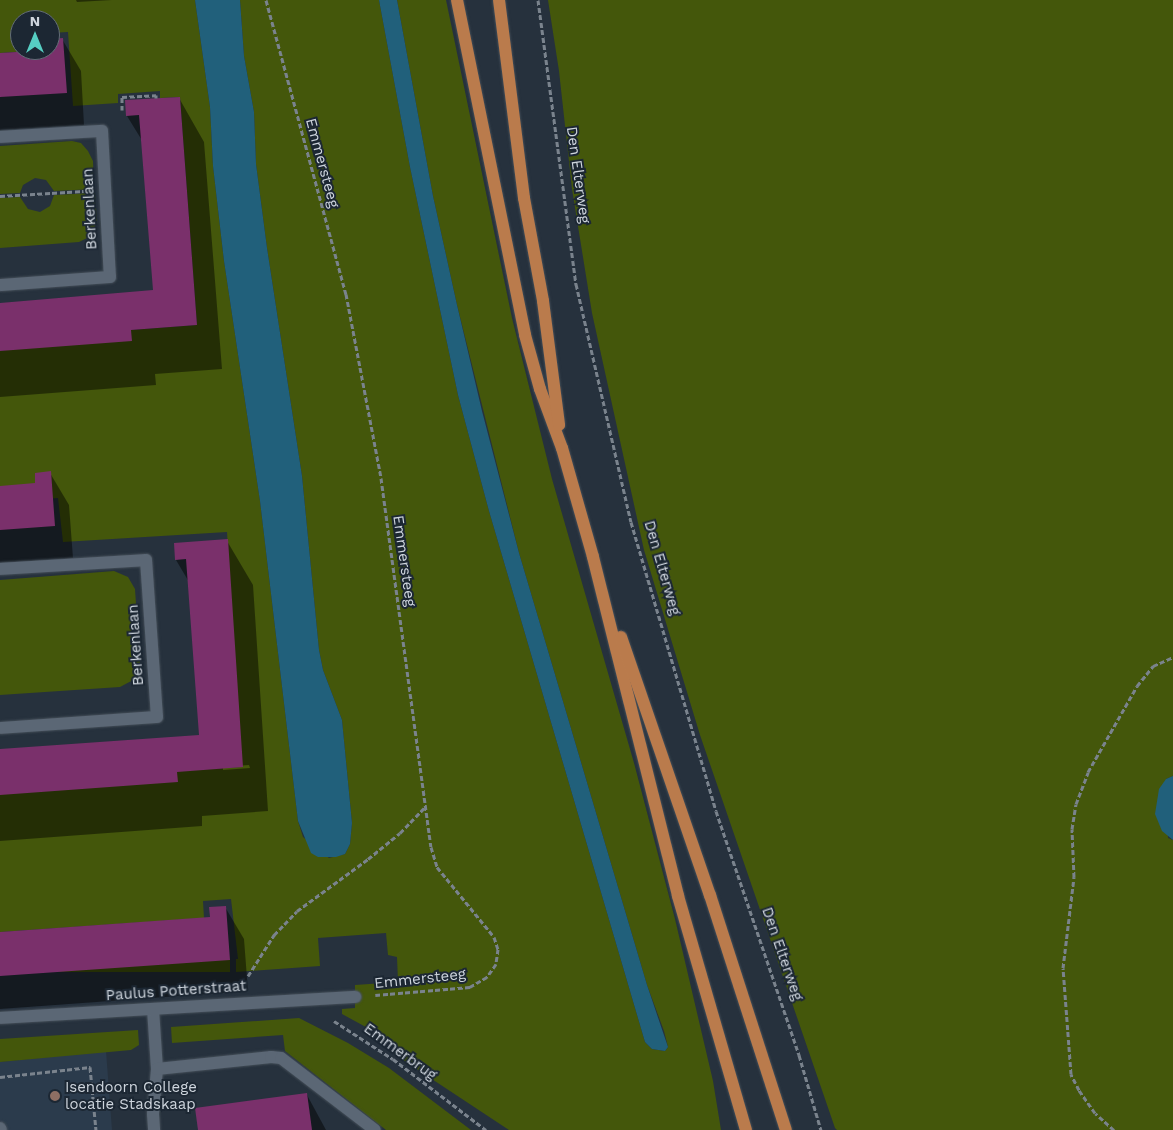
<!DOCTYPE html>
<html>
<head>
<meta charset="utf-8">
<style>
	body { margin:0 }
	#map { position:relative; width:1173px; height:1130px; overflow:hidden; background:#26313d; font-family:"Work Sans",sans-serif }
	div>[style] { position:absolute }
	.built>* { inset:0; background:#2b3b4c }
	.green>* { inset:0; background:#44570b; transform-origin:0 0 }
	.water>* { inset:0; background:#21607b }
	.shadow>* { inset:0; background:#0007 }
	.building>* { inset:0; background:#7a306b }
	.path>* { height:3px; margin-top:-1.5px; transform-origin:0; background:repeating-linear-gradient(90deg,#7a838d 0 5px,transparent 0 7.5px) }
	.roads { filter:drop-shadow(0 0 1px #444e58) drop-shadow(0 0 1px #444e58) }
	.service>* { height:12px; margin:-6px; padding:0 6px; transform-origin:6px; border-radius:6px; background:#5b6775 }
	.pedestrian>* { height:12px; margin:-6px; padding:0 6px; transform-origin:6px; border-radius:6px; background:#5b6775 }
	.minor>* { height:12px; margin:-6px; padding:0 6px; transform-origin:6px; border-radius:6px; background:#5b6775 }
	.primary>* { height:12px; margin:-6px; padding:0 6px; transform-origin:6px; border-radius:6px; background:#ba7b4c }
	.dots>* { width:14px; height:14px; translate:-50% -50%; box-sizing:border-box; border:2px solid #1c2733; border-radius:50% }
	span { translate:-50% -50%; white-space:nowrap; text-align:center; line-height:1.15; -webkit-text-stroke:4px #1c2733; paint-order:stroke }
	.street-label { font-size:15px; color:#ced5dd }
	.poi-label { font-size:15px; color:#ced5dd }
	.left { translate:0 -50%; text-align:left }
	.north { position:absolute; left:10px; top:10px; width:50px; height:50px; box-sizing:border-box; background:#1c2733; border:1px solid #636d77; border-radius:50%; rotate:0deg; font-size:14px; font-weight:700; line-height:20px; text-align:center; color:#ced5dd }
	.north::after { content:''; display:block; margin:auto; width:18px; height:22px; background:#56cec3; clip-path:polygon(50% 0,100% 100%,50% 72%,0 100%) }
</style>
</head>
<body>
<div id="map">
	<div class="built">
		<i style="clip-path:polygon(106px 1051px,112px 1130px,0 1130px,0 1062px)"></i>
	</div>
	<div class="green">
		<i style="clip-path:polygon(0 0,195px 0,210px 107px,213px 166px,224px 261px,260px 501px,298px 821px,303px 837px,329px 858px,345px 854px,350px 844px,352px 823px,342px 720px,323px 670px,319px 650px,302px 476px,267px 248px,256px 164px,254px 112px,244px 56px,240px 0,379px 0,410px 167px,458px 395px,489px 511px,645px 1042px,652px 1049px,665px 1051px,668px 1047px,664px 1031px,647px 985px,519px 553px,457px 305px,433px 196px,397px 0,446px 0,512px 318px,552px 479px,634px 763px,675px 919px,713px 1081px,721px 1130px,509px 1130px,397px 1056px,375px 1032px,342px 1014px,342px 1009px,355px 1008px,355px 985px,398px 982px,397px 957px,388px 955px,386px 933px,318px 938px,320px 966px,236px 972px,236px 959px,238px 959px,231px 899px,203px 901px,204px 918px,0 932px,0 780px,241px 767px,227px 532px,63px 542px,58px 498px,0 502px,0 351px,131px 330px,197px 325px,180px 97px,160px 98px,160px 91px,118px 94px,118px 103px,73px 106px,68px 32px,50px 33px,50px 20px,20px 20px,20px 50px,40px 50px,0 53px)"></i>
		<i style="clip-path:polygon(548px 0,1173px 0,1173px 776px,1166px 779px,1168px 838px,1173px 840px,1173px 1130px,837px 1130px,835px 1128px,700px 735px,644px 550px,592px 313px,572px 189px,559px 71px)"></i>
		<i style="clip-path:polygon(72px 141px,81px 143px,88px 151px,93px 161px,94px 189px,54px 191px,46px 180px,35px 178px,23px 185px,20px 193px,0 194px,0 146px)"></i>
		<i style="clip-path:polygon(95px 193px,97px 223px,87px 238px,79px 242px,0 248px,0 198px,20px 197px,28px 209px,40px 212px,50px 206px,54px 195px)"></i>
		<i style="clip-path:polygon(114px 571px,128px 577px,135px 589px,140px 663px,139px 672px,135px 679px,120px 687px,0 695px,0 580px)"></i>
		<i style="left:230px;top:960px;width:12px;height:231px;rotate:90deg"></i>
		<i style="clip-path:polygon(299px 1018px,348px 1043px,389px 1068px,471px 1130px,386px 1130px,285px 1051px,283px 1035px,172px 1043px,171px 1027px)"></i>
		<i style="clip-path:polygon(138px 1030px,139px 1045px,131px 1050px,0 1062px,0 1039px)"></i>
	</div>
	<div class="water">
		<i style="clip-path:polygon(195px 0,240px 0,244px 56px,254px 112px,256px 164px,267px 248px,302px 476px,319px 650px,323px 670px,342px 720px,352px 823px,350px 844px,345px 854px,336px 857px,318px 857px,311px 853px,298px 821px,260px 501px,224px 261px,213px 166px,210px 107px)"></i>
		<i style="clip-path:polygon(379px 0,397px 0,433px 196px,457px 305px,482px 411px,519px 553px,647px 985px,668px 1047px,665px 1051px,652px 1049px,645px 1042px,489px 511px,458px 395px,410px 167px)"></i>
		<i style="clip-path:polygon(1173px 776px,1173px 840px,1162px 831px,1155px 814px,1159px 789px,1166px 779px)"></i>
	</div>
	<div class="shadow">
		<i style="clip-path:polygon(76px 0,112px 0,77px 2px)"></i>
		<i style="clip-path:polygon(62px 39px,81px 71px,84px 125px,0 130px,0 54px,48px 51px,50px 50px,50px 40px)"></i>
		<i style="clip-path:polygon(179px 98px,204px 142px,222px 369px,155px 374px,156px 385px,0 397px,0 305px,154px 292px,143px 142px,127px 116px)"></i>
		<i style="clip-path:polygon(50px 473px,69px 505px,73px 558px,0 563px,0 487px,36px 484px)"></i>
		<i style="clip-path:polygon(evenodd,227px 541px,253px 585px,268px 811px,202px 816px,202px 826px,0 841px,0 750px,200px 736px,189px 582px,176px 560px,227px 541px,249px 765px,250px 768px,223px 770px,223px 767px,249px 765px)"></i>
		<i style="clip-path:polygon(225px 907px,244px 939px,248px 991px,0 1009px,0 933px,211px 918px)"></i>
		<i style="clip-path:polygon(307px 1095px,326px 1130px,199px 1130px)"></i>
	</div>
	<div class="building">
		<i style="clip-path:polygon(63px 38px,67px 93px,0 97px,0 53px,50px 50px,50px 39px)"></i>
		<i style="clip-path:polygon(180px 97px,197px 325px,131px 330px,132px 341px,0 351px,0 303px,153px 290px,139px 115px,126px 116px,125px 100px)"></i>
		<i style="clip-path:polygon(51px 471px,55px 526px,0 530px,0 486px,35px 483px,35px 473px)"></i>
		<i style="clip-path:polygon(228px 539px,243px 767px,177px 772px,178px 782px,0 795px,0 749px,199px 735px,186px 559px,175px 560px,174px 543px)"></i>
		<i style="clip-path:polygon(226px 906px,230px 960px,0 976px,0 932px,210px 917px,209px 907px)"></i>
		<i style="clip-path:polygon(307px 1093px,312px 1130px,198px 1130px,195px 1108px)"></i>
	</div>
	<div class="path">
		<i style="left:266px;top:0;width:305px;rotate:74.8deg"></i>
		<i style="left:346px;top:294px;width:187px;rotate:79.2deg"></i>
		<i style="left:381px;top:478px;width:372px;rotate:82.3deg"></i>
		<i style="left:431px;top:847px;width:21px;rotate:73deg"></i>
		<i style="left:437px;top:867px;width:90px;rotate:50.8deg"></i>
		<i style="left:494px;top:937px;width:13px;rotate:72deg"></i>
		<i style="left:498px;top:949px;width:15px;rotate:98deg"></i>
		<i style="left:496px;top:964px;width:16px;rotate:125deg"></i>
		<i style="left:487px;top:977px;width:20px;rotate:150deg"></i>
		<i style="left:470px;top:987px;width:95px;rotate:175.2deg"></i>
		<i style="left:538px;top:0;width:287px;rotate:82.4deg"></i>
		<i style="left:576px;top:284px;width:244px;rotate:77deg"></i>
		<i style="left:631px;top:522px;width:301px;rotate:73.6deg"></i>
		<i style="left:716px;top:811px;width:258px;rotate:71.2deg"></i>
		<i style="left:799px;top:1055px;width:78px;rotate:73.7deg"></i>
		<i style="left:122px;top:110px;width:13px;rotate:-90deg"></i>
		<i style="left:122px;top:97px;width:34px;rotate:-3deg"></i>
		<i style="left:156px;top:95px;width:3px;rotate:90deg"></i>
		<i style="left:0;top:196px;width:84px;rotate:-3.4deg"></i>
		<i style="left:248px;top:976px;width:49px;rotate:-57.6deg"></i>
		<i style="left:274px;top:935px;width:33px;rotate:-46deg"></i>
		<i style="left:297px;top:911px;width:88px;rotate:-36.2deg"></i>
		<i style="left:368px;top:859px;width:41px;rotate:-39.1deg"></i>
		<i style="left:400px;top:833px;width:36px;rotate:-46deg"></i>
		<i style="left:334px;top:1021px;width:70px;rotate:32.8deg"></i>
		<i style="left:393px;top:1059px;width:117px;rotate:37.4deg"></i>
		<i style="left:0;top:1077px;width:91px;rotate:-6.3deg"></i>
		<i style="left:90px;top:1067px;width:63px;rotate:84.6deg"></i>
		<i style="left:1114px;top:1130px;width:25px;rotate:-138deg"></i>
		<i style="left:1095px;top:1113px;width:28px;rotate:-125deg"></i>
		<i style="left:1079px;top:1090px;width:18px;rotate:-117deg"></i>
		<i style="left:1071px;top:1074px;width:106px;rotate:-94.3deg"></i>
		<i style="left:1063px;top:968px;width:92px;rotate:-83.1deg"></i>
		<i style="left:1074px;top:877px;width:48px;rotate:-92.4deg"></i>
		<i style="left:1072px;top:829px;width:25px;rotate:-81deg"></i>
		<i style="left:1076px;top:804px;width:34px;rotate:-69deg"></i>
		<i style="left:1088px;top:772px;width:99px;rotate:-60.3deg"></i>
		<i style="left:1137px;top:686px;width:26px;rotate:-51deg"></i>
		<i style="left:1153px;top:666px;width:22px;rotate:-24deg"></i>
	</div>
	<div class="roads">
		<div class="service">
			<i style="left:153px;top:1009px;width:60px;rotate:86.2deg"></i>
			<i style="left:157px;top:1069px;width:45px;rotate:95.1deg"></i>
			<i style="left:153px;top:1114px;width:16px;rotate:86deg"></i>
			<i style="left:157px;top:1069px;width:115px;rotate:-6deg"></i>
			<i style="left:271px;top:1057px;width:10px;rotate:6deg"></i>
			<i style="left:281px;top:1058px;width:118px;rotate:37.5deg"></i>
		</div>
		<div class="pedestrian">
			<i style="left:0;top:1128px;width:2px;rotate:63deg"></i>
		</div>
		<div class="minor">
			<i style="left:0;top:137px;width:102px;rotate:-3.4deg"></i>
			<i style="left:102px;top:131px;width:146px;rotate:86.9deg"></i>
			<i style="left:110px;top:277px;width:110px;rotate:175.8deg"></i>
			<i style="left:0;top:569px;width:146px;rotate:-3.5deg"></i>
			<i style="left:146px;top:560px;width:157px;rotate:86deg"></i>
			<i style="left:157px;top:717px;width:157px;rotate:176deg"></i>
			<i style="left:0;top:1018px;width:356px;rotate:-3.4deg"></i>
		</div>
		<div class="primary">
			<i style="left:457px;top:0;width:342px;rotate:78.5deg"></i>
			<i style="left:525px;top:335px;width:56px;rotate:74.5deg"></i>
			<i style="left:540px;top:389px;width:63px;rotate:69.6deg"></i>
			<i style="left:562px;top:448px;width:113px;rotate:74.1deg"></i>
			<i style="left:593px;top:557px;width:349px;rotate:75.9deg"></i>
			<i style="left:678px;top:896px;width:244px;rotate:73.8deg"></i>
			<i style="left:499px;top:0;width:200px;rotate:82.8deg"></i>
			<i style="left:524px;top:198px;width:105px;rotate:79.5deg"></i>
			<i style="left:543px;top:301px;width:125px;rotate:82.6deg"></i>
			<i style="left:621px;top:637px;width:273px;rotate:71deg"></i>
			<i style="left:710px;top:895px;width:247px;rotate:72.1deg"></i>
		</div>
	</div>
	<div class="dots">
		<i style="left:55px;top:1096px;background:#8d6e63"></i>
	</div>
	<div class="street-label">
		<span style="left:322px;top:163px;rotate:75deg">Emmersteeg</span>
		<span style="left:578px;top:175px;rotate:82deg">Den Elterweg</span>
		<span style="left:90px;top:209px;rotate:-93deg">Berkenlaan</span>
		<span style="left:404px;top:561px;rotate:82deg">Emmersteeg</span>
		<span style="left:662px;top:568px;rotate:74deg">Den Elterweg</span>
		<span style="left:136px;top:645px;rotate:-94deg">Berkenlaan</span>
		<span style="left:782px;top:954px;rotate:71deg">Den Elterweg</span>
		<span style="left:420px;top:979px;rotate:-6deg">Emmersteeg</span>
		<span style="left:176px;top:991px;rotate:-4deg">Paulus Potterstraat</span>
		<span style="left:400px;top:1052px;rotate:36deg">Emmerbrug</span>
	</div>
	<div class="poi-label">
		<span class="left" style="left:65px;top:1096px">Isendoorn College<br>locatie Stadskaap</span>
	</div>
	<div class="north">N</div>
</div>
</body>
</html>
